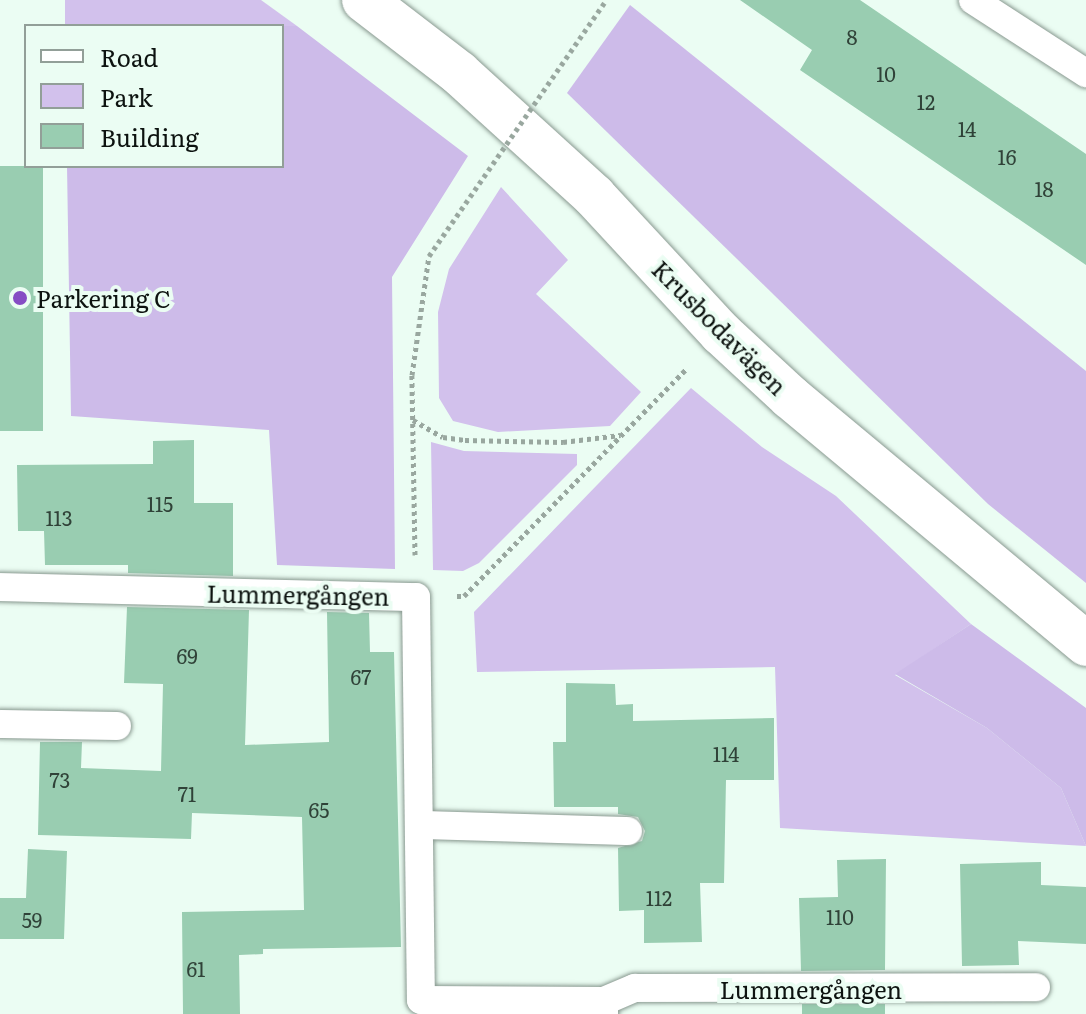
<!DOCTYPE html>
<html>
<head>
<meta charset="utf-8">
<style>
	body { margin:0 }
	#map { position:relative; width:1086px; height:1014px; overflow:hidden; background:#ebfdf3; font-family:Literata,serif }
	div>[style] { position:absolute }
	.green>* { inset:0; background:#d2c1ec }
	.forest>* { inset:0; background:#cdbbe9 }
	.building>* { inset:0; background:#99cdb1; transform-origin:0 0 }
	.path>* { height:5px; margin-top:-2.5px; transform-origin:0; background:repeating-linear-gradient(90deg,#99a79f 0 4px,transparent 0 8px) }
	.roads { filter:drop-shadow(0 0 2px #899990) drop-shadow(0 0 2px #899990) }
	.service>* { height:28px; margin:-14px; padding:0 14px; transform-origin:14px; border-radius:14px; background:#fff }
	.minor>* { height:44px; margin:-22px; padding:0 22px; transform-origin:22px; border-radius:22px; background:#fff }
	.path-bridge>* { height:5px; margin-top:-2.5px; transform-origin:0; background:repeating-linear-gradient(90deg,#99a79f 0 4px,transparent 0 8px) }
	.dots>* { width:22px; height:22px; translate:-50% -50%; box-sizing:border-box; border:4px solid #ebfdf3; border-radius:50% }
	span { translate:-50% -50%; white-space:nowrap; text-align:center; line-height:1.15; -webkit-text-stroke:8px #ebfdf3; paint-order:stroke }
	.number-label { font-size:20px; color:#304238 }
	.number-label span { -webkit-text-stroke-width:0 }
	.poi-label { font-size:24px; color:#0d1310 }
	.left { translate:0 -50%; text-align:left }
	.street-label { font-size:24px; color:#0d1310 }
	.legend { position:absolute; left:24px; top:24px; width:260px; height:144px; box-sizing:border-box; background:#ebfdf3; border:2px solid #929f98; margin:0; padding:10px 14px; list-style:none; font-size:24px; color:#0d1310 }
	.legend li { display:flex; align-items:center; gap:16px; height:40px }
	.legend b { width:40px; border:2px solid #929f98 }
</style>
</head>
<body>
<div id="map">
	<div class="green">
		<i style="clip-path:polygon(65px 0,261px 0,297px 26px,65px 26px)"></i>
		<i style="clip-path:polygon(501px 187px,568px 260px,536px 294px,641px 392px,610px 426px,498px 432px,453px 421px,439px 398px,438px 312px,449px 269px)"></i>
		<i style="clip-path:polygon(691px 388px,762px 447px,836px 496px,971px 624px,895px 675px,987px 728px,1061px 788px,1086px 846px,780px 828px,775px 667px,477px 672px,474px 612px)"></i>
		<i style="clip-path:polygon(431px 442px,464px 451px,577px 454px,577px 465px,479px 563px,463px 571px,433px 570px)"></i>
	</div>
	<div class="forest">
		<i style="clip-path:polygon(630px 5px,1086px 371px,1086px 583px,988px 504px,567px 93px)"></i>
		<i style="clip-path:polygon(282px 26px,297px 26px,468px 156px,392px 277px,395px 569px,277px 565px,269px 430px,71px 416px,67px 166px,282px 166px)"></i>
		<i style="clip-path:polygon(971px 624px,1086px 708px,1086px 846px,1061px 788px,987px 728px,895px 674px)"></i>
	</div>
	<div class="building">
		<i style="clip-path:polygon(740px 0,860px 0,1086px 154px,1086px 265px,800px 70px,812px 50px)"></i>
		<i style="left:0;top:166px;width:43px;height:265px"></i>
		<i style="clip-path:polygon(194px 440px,194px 503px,233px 503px,233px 576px,128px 573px,128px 565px,45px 565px,44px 531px,18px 531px,17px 465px,153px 464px,153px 441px)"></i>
		<i style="clip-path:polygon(127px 607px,249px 610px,245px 745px,329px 742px,327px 612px,369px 613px,370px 652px,394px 652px,401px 947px,263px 949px,263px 954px,239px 955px,240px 1014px,183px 1014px,182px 912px,304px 910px,302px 817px,192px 813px,191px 839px,38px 835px,40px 742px,82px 742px,81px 768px,161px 771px,163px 684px,124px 683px)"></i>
		<i style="clip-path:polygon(566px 683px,615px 684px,616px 705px,633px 704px,633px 721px,774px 718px,774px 780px,726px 780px,724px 883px,700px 883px,702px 942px,644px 943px,644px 910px,619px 911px,618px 848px,642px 841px,645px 831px,638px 817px,618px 814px,618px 807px,554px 807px,553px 742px,566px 742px)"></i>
		<i style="clip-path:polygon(28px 849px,67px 851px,64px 939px,0 939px,0 898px,26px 898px)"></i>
		<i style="clip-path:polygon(886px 859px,885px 970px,801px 971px,799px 898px,838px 897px,837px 860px)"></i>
		<i style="clip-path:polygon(1041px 862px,1041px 885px,1086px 887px,1086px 944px,1018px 941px,1019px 965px,962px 966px,960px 864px)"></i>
		<i style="left:885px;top:1004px;width:10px;height:83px;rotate:90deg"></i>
	</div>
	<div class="path">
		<i style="left:413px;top:420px;width:34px;rotate:30deg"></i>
		<i style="left:443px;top:437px;width:22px;rotate:8deg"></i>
		<i style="left:465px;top:440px;width:98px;rotate:1.2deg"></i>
		<i style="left:563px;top:442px;width:58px;rotate:-6.9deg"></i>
		<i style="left:415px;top:555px;width:180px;rotate:-91deg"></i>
		<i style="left:412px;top:375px;width:120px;rotate:-81.9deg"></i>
		<i style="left:457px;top:596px;width:7px"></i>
		<i style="left:464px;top:596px;width:319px;rotate:-45.6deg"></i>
	</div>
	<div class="roads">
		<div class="service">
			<i style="left:973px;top:0;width:135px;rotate:32.9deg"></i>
			<i style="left:0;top:587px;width:416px;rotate:1.4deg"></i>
			<i style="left:416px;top:597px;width:403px;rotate:89.3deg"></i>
			<i style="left:421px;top:1000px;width:183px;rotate:0.3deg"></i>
			<i style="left:604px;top:1001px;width:13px;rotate:90deg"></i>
			<i style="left:0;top:724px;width:117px;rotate:1deg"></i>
			<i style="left:421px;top:825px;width:207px;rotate:1.7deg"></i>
			<i style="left:604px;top:1001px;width:34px;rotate:-23deg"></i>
			<i style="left:635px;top:988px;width:401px;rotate:-0.1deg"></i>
		</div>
		<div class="minor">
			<i style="left:364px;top:0;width:120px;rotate:37.5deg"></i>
			<i style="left:459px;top:73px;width:183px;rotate:42.3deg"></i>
			<i style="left:594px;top:196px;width:187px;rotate:47.2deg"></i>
			<i style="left:721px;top:333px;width:94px;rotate:42.8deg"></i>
			<i style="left:790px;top:397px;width:386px;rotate:39.8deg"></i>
		</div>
	</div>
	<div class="path-bridge">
		<i style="left:429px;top:256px;width:311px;rotate:-55.3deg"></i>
	</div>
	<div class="dots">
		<i style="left:20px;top:298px;background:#864dc4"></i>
	</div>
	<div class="number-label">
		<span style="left:852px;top:36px">8</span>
		<span style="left:886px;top:73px">10</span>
		<span style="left:926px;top:101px">12</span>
		<span style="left:967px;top:128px">14</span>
		<span style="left:1007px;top:156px">16</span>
		<span style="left:1044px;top:188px">18</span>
		<span style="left:160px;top:503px">115</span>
		<span style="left:59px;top:517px">113</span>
		<span style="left:187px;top:655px">69</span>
		<span style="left:361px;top:676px">67</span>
		<span style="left:726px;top:753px">114</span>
		<span style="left:60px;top:779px">73</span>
		<span style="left:187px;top:793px">71</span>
		<span style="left:319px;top:809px">65</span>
		<span style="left:659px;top:897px">112</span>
		<span style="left:840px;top:916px">110</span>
		<span style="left:32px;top:919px">59</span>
		<span style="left:196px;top:968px">61</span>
	</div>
	<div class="poi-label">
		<span class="left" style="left:36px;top:298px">Parkering C</span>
	</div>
	<div class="street-label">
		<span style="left:720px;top:327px;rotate:45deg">Krusbodavägen</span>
		<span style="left:298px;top:594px;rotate:1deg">Lummergången</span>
		<span style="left:811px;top:989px">Lummergången</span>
	</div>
	<ul class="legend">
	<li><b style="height:10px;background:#fff"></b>Road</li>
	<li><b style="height:22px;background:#d2c1ec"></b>Park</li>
	<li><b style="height:22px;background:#99cdb1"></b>Building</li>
	</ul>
</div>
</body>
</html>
